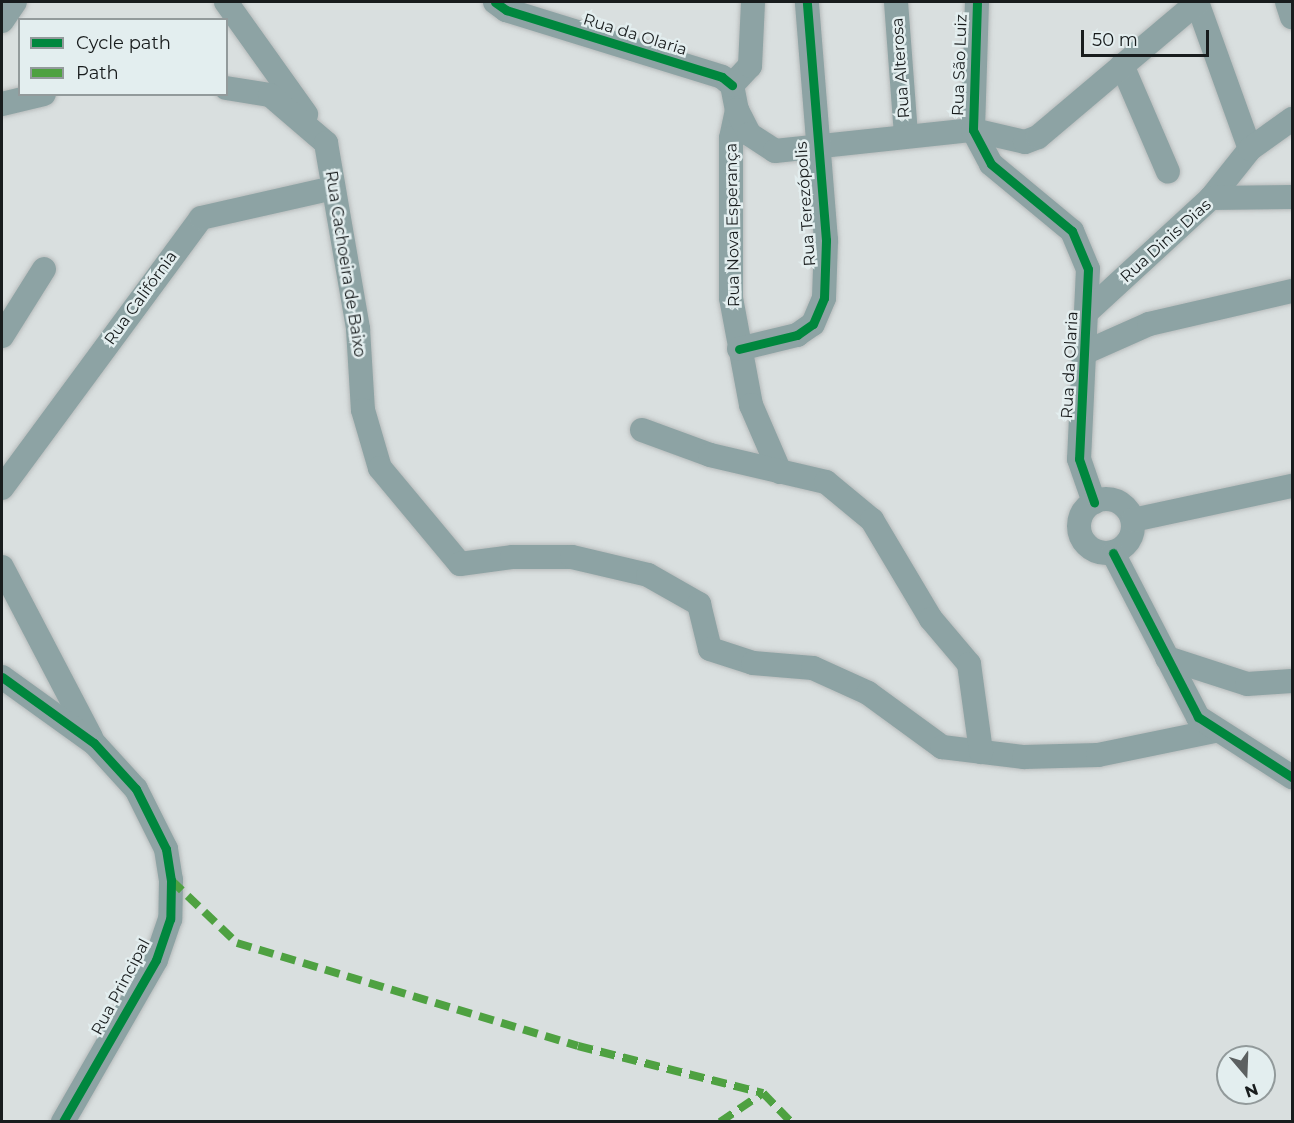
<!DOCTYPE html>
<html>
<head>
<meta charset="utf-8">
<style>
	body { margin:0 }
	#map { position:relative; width:1294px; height:1123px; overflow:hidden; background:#d9dfdf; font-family:Montserrat,sans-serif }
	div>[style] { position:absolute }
	.roads { filter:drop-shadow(0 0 2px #b7bbbb) drop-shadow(0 0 2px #b7bbbb) }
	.minor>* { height:24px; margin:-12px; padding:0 12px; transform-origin:12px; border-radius:12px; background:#8da3a4 }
	.minor>.ring { margin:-12px; padding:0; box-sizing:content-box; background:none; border:24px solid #8da3a4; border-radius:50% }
	.quiet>* { height:8px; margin-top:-4px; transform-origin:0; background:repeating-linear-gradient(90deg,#4ea141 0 15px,transparent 0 23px) }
	.cycleway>* { height:9px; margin:-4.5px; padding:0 4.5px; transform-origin:4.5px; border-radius:4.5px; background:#00873e }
	span { translate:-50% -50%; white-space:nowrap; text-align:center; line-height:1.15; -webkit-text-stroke:5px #e3eeef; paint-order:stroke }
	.street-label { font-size:16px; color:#181c1d }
	.frame { position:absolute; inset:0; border:3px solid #181c1d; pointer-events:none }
	.legend { position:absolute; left:18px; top:18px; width:210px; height:78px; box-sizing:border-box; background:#e3eeef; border:2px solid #929a9b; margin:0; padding:8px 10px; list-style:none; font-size:18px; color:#181c1d }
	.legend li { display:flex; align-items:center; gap:12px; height:30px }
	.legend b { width:30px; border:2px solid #929a9b }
	.north { position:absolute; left:1216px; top:1045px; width:60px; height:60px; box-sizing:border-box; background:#e3eeef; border:2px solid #929a9b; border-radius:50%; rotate:161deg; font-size:16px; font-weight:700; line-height:24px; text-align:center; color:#181c1d }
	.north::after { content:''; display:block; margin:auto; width:21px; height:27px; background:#5c6061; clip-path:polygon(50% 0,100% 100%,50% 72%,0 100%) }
	.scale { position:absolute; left:1081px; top:30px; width:128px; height:27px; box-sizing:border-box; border:3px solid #181c1d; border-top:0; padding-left:8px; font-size:18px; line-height:21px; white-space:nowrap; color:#181c1d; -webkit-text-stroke:4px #e3eeef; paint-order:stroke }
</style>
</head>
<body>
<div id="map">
	<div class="roads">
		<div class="minor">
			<i style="left:226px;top:2px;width:138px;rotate:54.5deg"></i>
			<i style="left:495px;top:2px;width:14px;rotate:36deg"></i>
			<i style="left:506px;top:10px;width:226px;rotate:17.2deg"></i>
			<i style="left:722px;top:77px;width:13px;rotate:39deg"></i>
			<i style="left:896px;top:2px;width:133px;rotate:85.7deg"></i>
			<i style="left:977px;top:2px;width:128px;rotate:91.8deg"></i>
			<i style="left:973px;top:130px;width:38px;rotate:62deg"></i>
			<i style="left:991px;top:164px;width:105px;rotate:39.6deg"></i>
			<i style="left:1072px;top:231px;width:41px;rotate:67.2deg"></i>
			<i style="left:1088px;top:269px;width:190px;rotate:92.7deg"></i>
			<i style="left:1079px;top:459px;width:46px;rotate:70.8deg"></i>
			<i style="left:1197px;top:2px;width:156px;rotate:70.2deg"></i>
			<i style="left:1287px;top:2px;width:16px;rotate:72deg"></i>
			<i style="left:2px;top:21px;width:23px;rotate:-56deg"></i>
			<i style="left:1122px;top:65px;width:116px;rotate:66.7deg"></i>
			<i style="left:732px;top:85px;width:25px;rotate:79deg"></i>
			<i style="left:737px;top:110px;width:29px;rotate:102deg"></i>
			<i style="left:731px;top:138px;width:160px;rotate:90deg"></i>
			<i style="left:731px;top:298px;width:109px;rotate:79.4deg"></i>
			<i style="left:751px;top:405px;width:73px;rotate:66.6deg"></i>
			<i style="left:732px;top:85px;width:26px;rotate:-47deg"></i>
			<i style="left:750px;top:66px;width:64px;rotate:-87.3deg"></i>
			<i style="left:226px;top:88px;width:45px;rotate:9deg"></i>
			<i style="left:270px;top:95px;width:74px;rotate:40.6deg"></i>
			<i style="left:326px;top:143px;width:189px;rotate:80.2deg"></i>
			<i style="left:358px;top:329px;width:81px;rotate:86.5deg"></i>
			<i style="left:363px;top:410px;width:60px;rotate:73.7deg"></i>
			<i style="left:380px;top:468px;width:125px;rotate:50.2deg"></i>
			<i style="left:460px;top:564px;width:52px;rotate:-7.7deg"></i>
			<i style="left:512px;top:557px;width:60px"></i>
			<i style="left:572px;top:557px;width:78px;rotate:13.3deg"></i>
			<i style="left:648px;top:575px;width:59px;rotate:29.6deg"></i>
			<i style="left:699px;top:604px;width:46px;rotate:76.3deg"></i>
			<i style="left:710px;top:649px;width:45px;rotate:18deg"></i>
			<i style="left:753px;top:663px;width:60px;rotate:4.8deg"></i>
			<i style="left:813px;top:668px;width:60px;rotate:24.4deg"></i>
			<i style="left:868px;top:693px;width:92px;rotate:36.1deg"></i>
			<i style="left:942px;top:747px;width:83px;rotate:7deg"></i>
			<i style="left:1024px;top:757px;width:74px;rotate:-1.5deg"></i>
			<i style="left:1098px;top:755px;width:119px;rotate:-11.6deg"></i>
			<i style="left:2px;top:104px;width:43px;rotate:-13.4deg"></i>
			<i style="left:737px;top:110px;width:27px;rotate:63deg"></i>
			<i style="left:749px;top:134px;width:31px;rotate:33deg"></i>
			<i style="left:775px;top:151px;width:199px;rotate:-6.1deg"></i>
			<i style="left:973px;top:130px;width:53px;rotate:13deg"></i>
			<i style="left:1025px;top:142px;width:14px;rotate:-21deg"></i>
			<i style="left:1038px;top:137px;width:209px;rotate:-40.2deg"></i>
			<i style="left:1211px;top:198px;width:63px;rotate:-51.5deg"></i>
			<i style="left:1250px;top:149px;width:52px;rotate:-35.5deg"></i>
			<i style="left:1087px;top:312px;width:168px;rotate:-42.6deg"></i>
			<i style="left:1211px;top:198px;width:81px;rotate:-0.7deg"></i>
			<i style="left:2px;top:336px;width:79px;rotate:-57.9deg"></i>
			<i style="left:739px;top:349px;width:60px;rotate:-13.6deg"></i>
			<i style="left:797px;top:335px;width:19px;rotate:-35deg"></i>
			<i style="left:813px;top:324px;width:28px;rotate:-67deg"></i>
			<i style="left:824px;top:298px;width:58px;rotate:-88deg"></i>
			<i style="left:826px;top:240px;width:239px;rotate:-94.6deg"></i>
			<i style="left:1086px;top:352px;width:69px;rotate:-24deg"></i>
			<i style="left:1149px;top:324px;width:147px;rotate:-13deg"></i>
			<i style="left:642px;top:430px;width:72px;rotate:20.2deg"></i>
			<i style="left:710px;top:455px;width:119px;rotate:13.1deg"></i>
			<i style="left:826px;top:482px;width:60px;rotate:39.6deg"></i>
			<i style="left:872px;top:520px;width:115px;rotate:59.2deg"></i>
			<i style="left:931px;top:619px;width:59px;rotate:49.8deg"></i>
			<i style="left:969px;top:664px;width:89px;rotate:82.2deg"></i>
			<i style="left:2px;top:488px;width:335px;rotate:-53.6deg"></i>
			<i style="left:201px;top:218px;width:135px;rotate:-12.8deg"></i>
			<i class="ring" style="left:1079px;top:499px;width:30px;height:30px"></i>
			<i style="left:1133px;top:520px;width:163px;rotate:-12.1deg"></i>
			<i style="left:1113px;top:553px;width:185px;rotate:62.6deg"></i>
			<i style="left:1198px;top:717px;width:112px;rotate:32.6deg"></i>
			<i style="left:2px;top:567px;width:192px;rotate:62.4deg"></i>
			<i style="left:1167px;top:658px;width:84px;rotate:18deg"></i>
			<i style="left:1247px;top:684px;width:45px;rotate:-3.8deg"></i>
			<i style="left:2px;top:677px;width:113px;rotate:35.7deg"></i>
			<i style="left:94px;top:743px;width:62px;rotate:47.6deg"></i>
			<i style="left:136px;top:789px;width:67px;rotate:63.4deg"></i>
			<i style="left:166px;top:849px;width:31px;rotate:81deg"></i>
			<i style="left:171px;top:880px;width:39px;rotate:91deg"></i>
			<i style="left:170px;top:919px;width:43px;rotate:108.9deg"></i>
			<i style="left:156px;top:960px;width:187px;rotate:119.9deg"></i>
		</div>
	</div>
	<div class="quiet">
		<i style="left:171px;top:880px;width:91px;rotate:43.7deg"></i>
		<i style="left:237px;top:943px;width:356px;rotate:16.8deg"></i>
		<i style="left:578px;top:1046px;width:191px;rotate:14.3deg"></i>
		<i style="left:763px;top:1093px;width:40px;rotate:46deg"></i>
		<i style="left:720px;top:1122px;width:52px;rotate:-34deg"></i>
	</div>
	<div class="cycleway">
		<i style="left:495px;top:2px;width:14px;rotate:36deg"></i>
		<i style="left:506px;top:10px;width:226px;rotate:17.2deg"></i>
		<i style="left:722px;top:77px;width:13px;rotate:39deg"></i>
		<i style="left:977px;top:2px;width:128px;rotate:91.8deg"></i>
		<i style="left:973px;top:130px;width:38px;rotate:62deg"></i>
		<i style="left:991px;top:164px;width:105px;rotate:39.6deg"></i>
		<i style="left:1072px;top:231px;width:41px;rotate:67.2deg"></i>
		<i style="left:1088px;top:269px;width:190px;rotate:92.7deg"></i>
		<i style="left:1079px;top:459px;width:46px;rotate:70.8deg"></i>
		<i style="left:739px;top:349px;width:60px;rotate:-13.6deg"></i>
		<i style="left:797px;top:335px;width:19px;rotate:-35deg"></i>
		<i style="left:813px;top:324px;width:28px;rotate:-67deg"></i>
		<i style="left:824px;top:298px;width:58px;rotate:-88deg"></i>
		<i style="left:826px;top:240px;width:239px;rotate:-94.6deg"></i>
		<i style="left:1113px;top:553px;width:185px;rotate:62.6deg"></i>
		<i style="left:1198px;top:717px;width:112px;rotate:32.6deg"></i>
		<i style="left:2px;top:677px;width:113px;rotate:35.7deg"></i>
		<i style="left:94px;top:743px;width:62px;rotate:47.6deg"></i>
		<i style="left:136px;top:789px;width:67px;rotate:63.4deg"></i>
		<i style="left:166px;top:849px;width:31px;rotate:81deg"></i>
		<i style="left:171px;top:880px;width:39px;rotate:91deg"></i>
		<i style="left:170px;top:919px;width:43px;rotate:108.9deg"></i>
		<i style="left:156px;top:960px;width:187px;rotate:119.9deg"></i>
	</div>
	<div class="street-label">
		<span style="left:635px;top:35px;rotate:17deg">Rua da Olaria</span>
		<span style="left:960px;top:65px;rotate:-88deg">Rua São Luiz</span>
		<span style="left:901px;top:68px;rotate:-94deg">Rua Alterosa</span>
		<span style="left:806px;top:204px;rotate:-94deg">Rua Terezópolis</span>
		<span style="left:733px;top:225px;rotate:-91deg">Rua Nova Esperança</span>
		<span style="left:1166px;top:241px;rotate:-42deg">Rua Dinis Dias</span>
		<span style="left:345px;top:264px;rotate:81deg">Rua Cachoeira de Baixo</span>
		<span style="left:141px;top:298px;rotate:-54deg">Rua Califórnia</span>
		<span style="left:1070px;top:365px;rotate:-87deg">Rua da Olaria</span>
		<span style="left:121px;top:987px;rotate:-62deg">Rua Principal</span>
	</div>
	<div class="frame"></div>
	<ul class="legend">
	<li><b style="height:8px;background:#00873e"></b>Cycle path</li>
	<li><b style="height:8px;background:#4ea141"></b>Path</li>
	</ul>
	<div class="north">N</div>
	<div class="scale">50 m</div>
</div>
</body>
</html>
